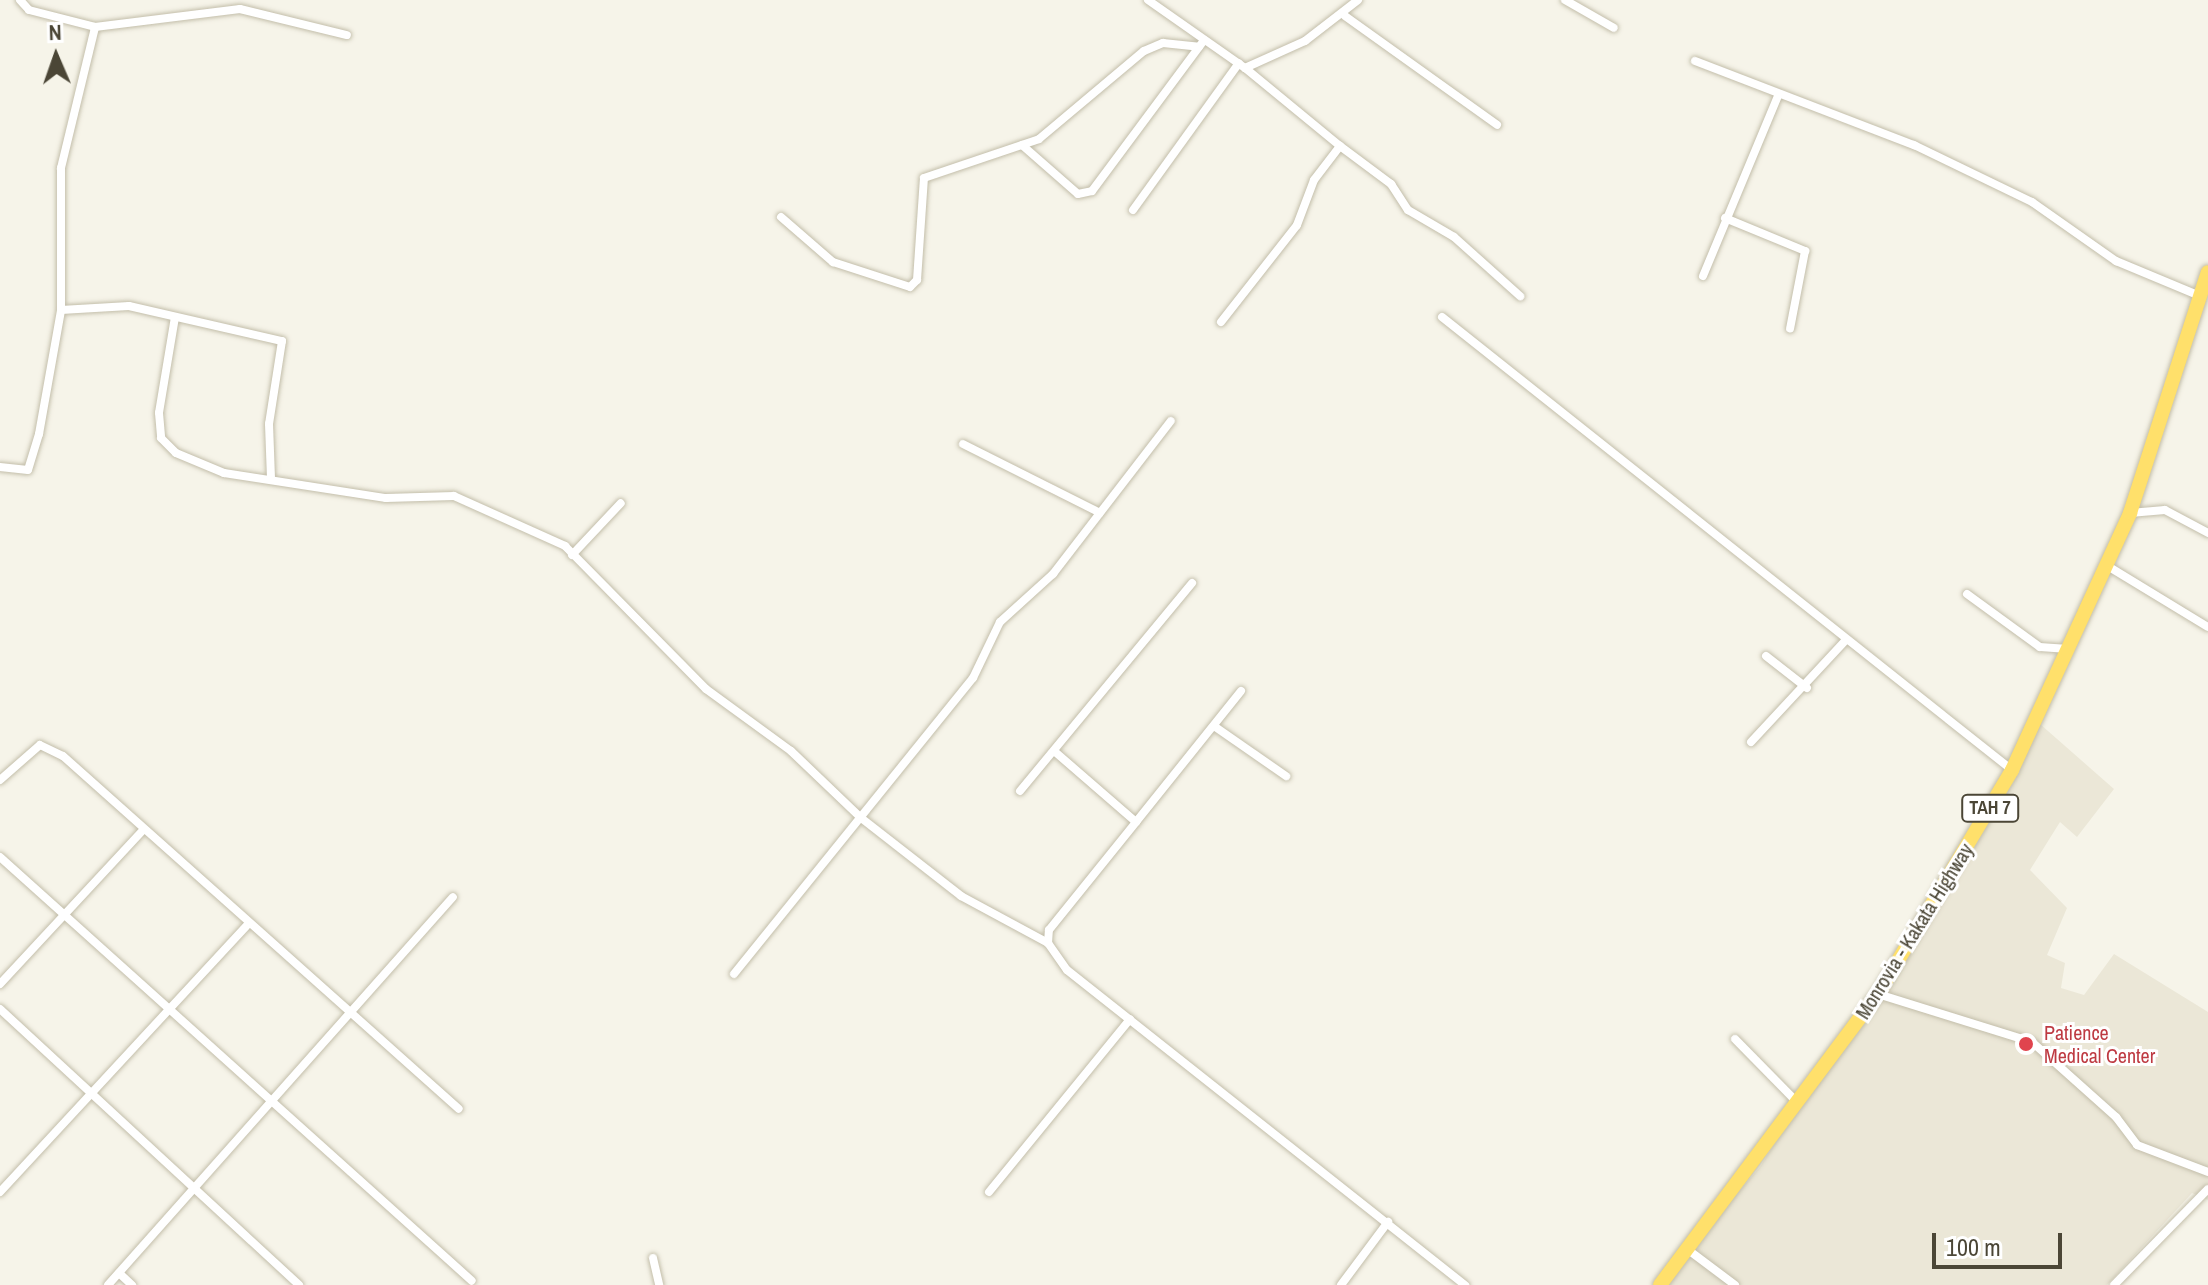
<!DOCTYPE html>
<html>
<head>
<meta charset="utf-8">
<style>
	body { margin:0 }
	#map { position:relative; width:2208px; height:1285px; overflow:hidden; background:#f6f4e9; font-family:"Archivo Narrow",sans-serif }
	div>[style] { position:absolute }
	.residential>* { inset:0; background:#ebe7d7 }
	.roads { filter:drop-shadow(0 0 2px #c3beaa) drop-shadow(0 0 2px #c3beaa) }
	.street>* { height:8px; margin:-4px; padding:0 4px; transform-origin:4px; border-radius:4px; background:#fff }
	.highway>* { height:14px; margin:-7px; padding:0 7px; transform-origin:7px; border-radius:7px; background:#ffe06b }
	.dots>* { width:22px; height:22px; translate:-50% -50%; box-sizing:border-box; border:4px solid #fff; border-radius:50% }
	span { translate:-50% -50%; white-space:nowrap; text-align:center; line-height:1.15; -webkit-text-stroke:6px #fff; paint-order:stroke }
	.shield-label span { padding:2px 6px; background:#fff; border:2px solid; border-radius:6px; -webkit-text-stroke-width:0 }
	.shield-label { font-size:18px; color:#4b4636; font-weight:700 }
	.street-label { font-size:20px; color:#4b4636 }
	.health-label { font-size:20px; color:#be3a42 }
	.left { translate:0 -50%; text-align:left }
	.north { position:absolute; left:16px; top:16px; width:80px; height:80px; -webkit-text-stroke:6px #fff; paint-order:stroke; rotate:358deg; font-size:22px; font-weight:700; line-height:32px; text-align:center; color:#4b4636 }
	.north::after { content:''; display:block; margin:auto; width:28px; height:36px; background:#4b4636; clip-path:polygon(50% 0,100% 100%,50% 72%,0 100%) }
	.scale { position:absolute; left:1932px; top:1233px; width:130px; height:36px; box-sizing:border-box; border:4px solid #4b4636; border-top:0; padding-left:10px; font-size:24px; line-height:28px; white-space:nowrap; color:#4b4636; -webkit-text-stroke:6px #fff; paint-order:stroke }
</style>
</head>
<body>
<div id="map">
	<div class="residential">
		<i style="clip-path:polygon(2040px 724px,2114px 789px,2077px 837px,2060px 822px,2030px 870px,2067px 908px,2047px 955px,2065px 963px,2061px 988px,2084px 995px,2114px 954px,2208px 1012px,2208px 1200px,2192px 1193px,2107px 1285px,1659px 1285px,1760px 1167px)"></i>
	</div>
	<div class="roads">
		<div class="street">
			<i style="left:20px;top:0;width:13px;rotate:48deg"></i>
			<i style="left:29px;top:10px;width:68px;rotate:14.4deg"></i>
			<i style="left:95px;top:27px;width:146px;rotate:-7.1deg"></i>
			<i style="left:240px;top:9px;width:110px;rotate:13.7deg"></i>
			<i style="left:1148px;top:0;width:118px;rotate:35deg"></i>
			<i style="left:1245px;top:68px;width:66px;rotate:-24.2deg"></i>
			<i style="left:1305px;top:41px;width:67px;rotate:-37.7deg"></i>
			<i style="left:1565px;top:0;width:56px;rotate:29.7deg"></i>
			<i style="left:1345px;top:16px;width:187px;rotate:35.6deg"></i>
			<i style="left:1695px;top:61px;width:235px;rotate:21deg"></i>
			<i style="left:1914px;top:145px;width:131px;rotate:25.8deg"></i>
			<i style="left:2032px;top:202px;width:103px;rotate:35.1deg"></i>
			<i style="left:2116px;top:261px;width:91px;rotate:22.6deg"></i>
			<i style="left:1022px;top:145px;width:74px;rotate:41.2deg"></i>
			<i style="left:1078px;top:194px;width:14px;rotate:-12deg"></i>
			<i style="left:1092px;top:191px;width:188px;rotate:-53.4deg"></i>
			<i style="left:1340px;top:146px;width:64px;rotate:36.7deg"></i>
			<i style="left:1391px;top:184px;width:31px;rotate:57deg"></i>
			<i style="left:1408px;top:210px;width:53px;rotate:30.4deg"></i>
			<i style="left:1454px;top:237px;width:89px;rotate:41.8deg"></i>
			<i style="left:1133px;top:210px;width:181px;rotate:-54.2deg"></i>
			<i style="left:781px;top:217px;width:69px;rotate:40.9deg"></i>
			<i style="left:833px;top:262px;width:81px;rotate:18deg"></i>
			<i style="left:910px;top:287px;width:10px;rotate:-45deg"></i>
			<i style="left:917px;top:280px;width:102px;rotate:-86.1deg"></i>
			<i style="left:924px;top:178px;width:121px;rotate:-18.7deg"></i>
			<i style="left:1039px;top:139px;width:137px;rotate:-40deg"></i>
			<i style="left:1144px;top:51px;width:21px;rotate:-23deg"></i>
			<i style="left:1163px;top:43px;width:36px;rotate:6deg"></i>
			<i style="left:1725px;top:218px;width:87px;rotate:22.4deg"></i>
			<i style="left:1805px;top:251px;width:79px;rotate:100.9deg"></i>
			<i style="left:1703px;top:276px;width:195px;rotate:-67.4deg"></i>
			<i style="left:61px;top:310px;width:68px;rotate:-3.4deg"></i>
			<i style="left:129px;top:306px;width:157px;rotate:12.9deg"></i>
			<i style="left:282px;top:341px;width:84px;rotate:98.9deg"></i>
			<i style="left:269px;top:424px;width:55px;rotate:87.9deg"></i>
			<i style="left:175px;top:317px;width:97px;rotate:99.5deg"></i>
			<i style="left:159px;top:413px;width:25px;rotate:85deg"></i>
			<i style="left:161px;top:438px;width:21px;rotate:45deg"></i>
			<i style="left:176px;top:453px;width:52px;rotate:22.6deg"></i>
			<i style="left:224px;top:473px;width:164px;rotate:8.8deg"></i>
			<i style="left:386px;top:498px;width:68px;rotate:-1.7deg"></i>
			<i style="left:454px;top:496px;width:122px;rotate:24.2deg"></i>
			<i style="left:565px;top:546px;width:201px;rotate:45.4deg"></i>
			<i style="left:706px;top:689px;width:105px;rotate:36.1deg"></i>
			<i style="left:791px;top:751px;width:95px;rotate:43.7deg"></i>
			<i style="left:860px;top:817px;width:128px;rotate:38deg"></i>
			<i style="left:961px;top:896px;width:99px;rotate:28.4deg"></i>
			<i style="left:1048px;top:943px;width:33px;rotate:55deg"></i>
			<i style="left:1067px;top:970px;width:508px;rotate:38.36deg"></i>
			<i style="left:1442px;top:317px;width:728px;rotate:38.48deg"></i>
			<i style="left:1221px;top:322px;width:123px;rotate:-51.9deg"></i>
			<i style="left:1297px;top:225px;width:48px;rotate:-69.3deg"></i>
			<i style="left:1314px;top:180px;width:43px;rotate:-52.6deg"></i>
			<i style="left:1340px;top:146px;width:123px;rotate:-140.6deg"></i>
			<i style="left:963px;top:444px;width:153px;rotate:26.7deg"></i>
			<i style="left:0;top:467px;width:28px;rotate:6deg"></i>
			<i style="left:28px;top:470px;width:38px;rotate:-73deg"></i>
			<i style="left:39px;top:434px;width:126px;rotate:-79.9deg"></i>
			<i style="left:61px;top:310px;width:142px;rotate:-90deg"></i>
			<i style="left:61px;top:168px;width:145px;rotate:-76.4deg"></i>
			<i style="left:2130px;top:513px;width:35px;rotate:-5deg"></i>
			<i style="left:2165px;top:510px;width:49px;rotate:28.1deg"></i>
			<i style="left:572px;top:555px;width:71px;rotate:-46.7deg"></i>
			<i style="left:2106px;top:565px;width:119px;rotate:31.3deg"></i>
			<i style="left:1967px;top:594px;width:90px;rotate:36deg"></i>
			<i style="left:2040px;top:647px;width:28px;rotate:4deg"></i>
			<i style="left:1766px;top:656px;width:52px;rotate:38deg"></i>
			<i style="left:1214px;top:726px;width:88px;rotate:34.8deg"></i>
			<i style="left:1751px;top:742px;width:138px;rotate:-47.1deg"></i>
			<i style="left:0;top:780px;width:53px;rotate:-41.2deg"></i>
			<i style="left:40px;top:745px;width:25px;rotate:26deg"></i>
			<i style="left:63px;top:756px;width:530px;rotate:41.71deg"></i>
			<i style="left:1020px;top:791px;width:270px;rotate:-50.4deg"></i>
			<i style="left:1136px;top:822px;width:168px;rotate:-51.3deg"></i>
			<i style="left:0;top:857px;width:634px;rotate:41.93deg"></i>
			<i style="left:1048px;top:943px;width:13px;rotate:-86deg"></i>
			<i style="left:1049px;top:930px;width:139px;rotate:-51.1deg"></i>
			<i style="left:1136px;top:822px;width:108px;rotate:-139.1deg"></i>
			<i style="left:734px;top:974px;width:380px;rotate:-51.1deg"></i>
			<i style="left:973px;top:678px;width:62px;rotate:-64.3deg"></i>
			<i style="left:1000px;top:622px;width:72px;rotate:-42.2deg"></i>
			<i style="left:1053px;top:574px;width:193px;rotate:-52.4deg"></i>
			<i style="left:0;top:984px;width:209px;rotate:-47.1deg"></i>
			<i style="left:1878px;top:994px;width:161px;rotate:17.3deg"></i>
			<i style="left:2032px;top:1042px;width:113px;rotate:41.8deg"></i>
			<i style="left:2116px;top:1117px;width:35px;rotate:53deg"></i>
			<i style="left:2137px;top:1145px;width:76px;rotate:20.8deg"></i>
			<i style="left:0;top:1009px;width:407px;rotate:42.7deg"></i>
			<i style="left:1735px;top:1039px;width:88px;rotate:45.5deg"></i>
			<i style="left:0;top:1192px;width:365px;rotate:-47.2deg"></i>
			<i style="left:989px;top:1192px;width:223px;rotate:-50.8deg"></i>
			<i style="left:1687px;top:1249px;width:60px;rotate:36.9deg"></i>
			<i style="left:653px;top:1258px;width:28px;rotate:77deg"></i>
			<i style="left:119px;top:1273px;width:18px;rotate:43deg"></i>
			<i style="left:108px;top:1285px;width:519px;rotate:-48.36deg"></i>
			<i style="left:1341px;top:1285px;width:79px;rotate:-53.3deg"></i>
			<i style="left:2114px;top:1285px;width:134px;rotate:-45.6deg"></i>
		</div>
		<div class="highway">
			<i style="left:1660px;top:1285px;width:364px;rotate:-53.2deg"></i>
			<i style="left:1878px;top:994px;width:261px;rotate:-59.1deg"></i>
			<i style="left:2012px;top:770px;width:283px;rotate:-65.3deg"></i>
			<i style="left:2130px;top:513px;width:253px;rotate:-72.1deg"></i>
		</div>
	</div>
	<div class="dots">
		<i style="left:2026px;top:1044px;background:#e0444e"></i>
	</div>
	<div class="shield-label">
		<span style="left:1990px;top:808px">TAH 7</span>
	</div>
	<div class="street-label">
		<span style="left:1914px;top:931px;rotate:-58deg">Monrovia - Kakata Highway</span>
	</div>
	<div class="health-label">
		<span class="left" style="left:2044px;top:1044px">Patience<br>Medical Center</span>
	</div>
	<div class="north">N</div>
	<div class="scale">100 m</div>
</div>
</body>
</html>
